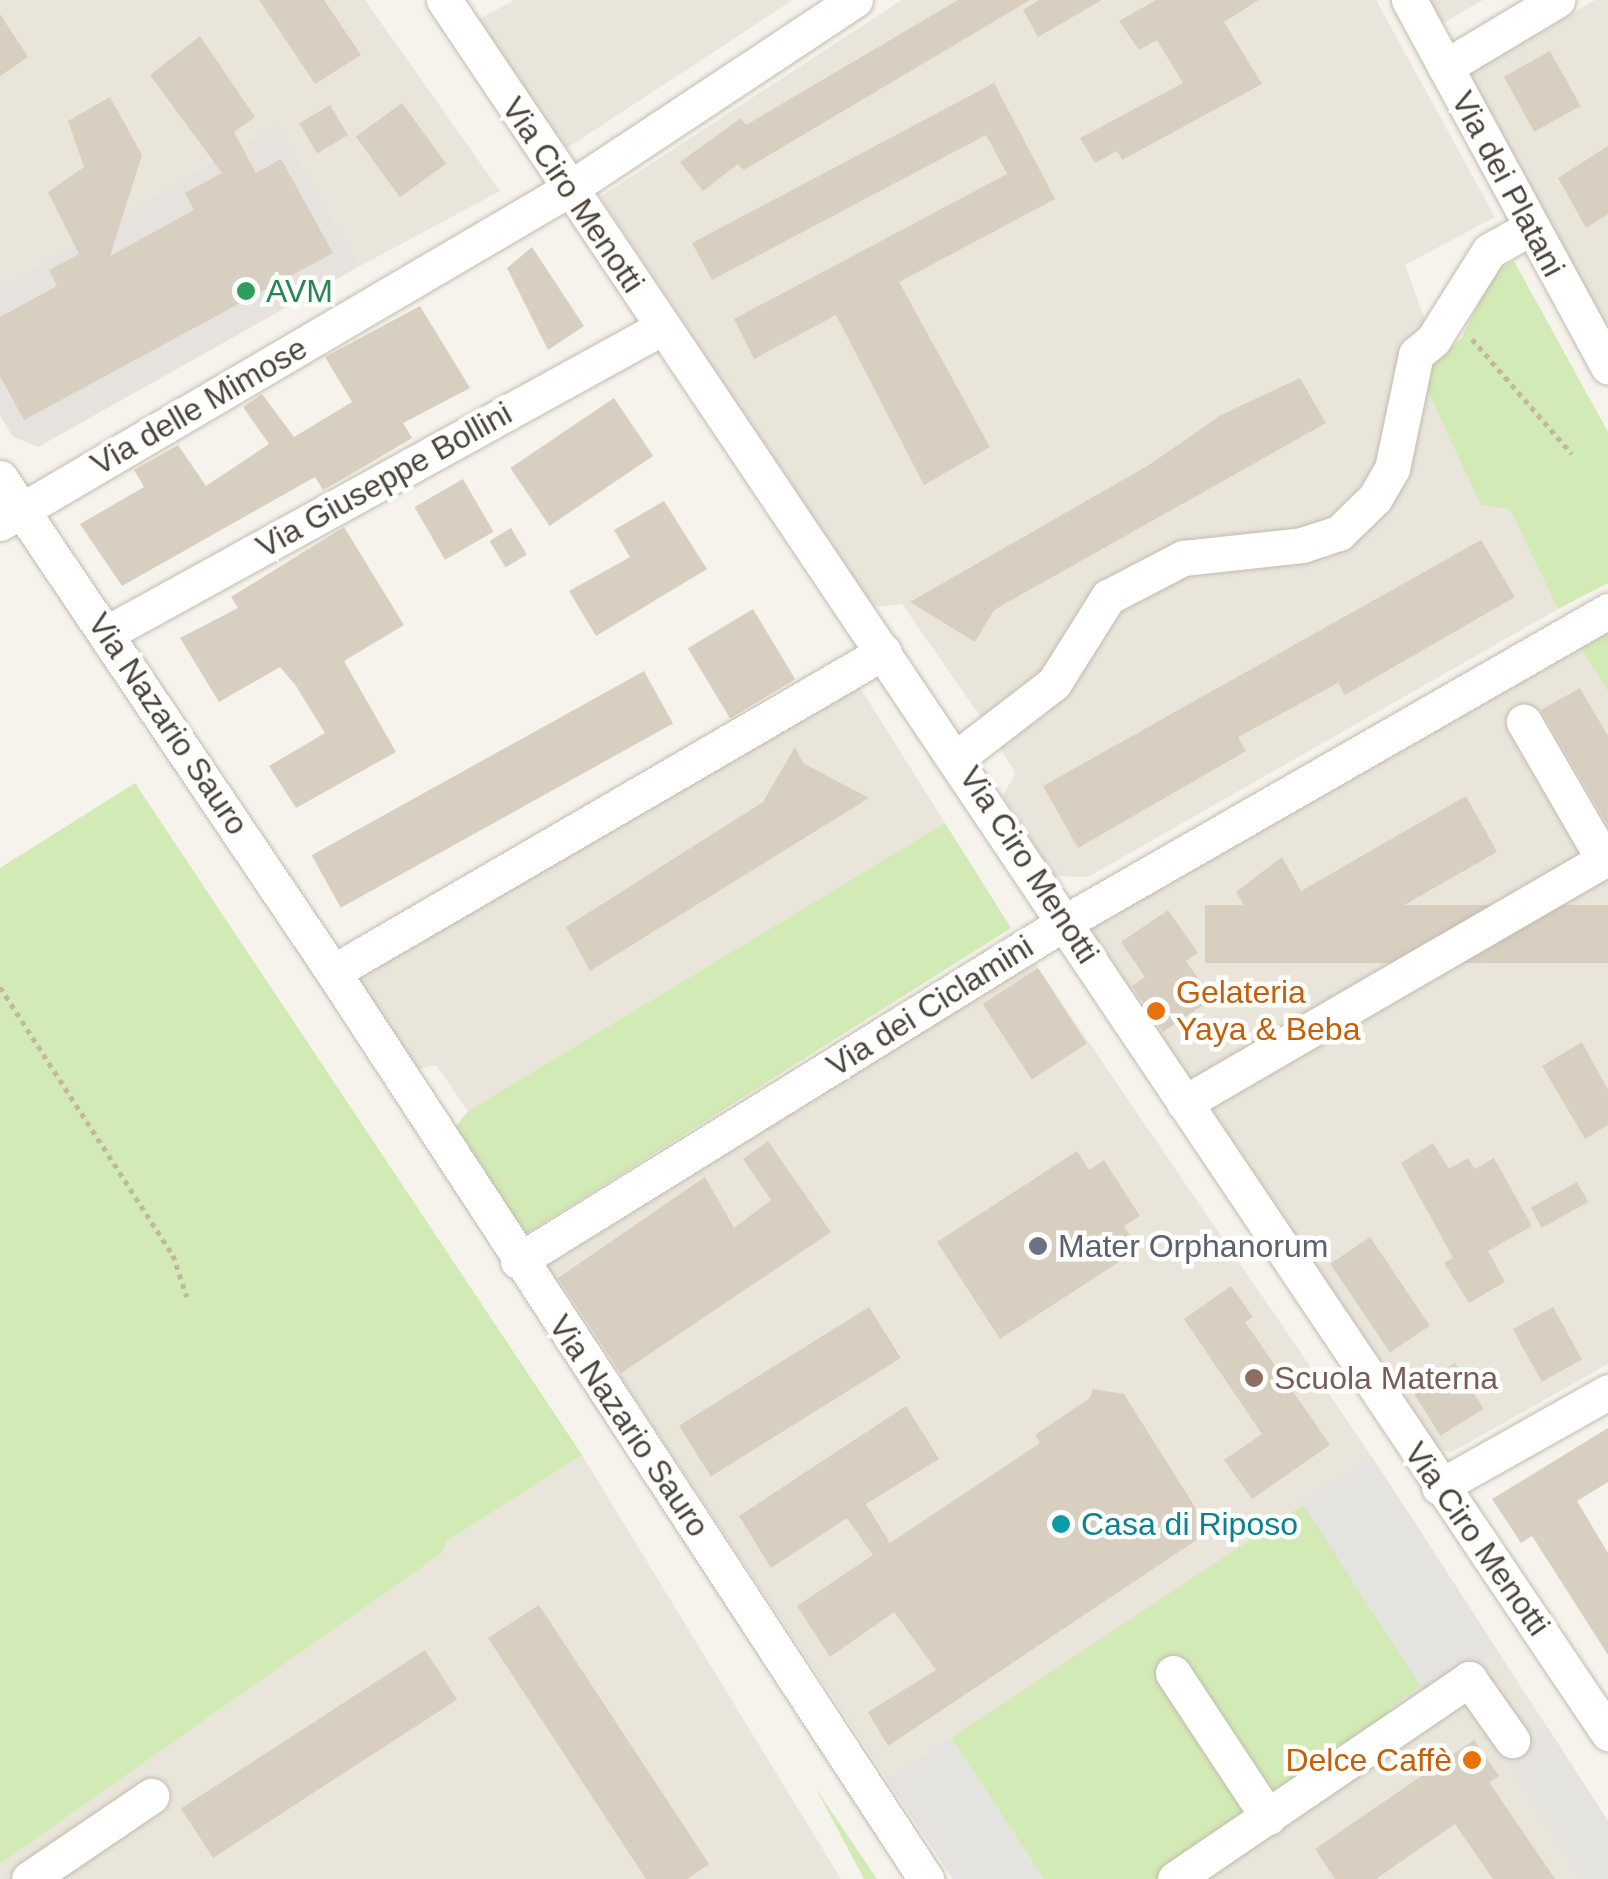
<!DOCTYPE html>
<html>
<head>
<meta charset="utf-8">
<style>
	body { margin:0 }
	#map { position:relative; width:1608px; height:1879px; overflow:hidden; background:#f6f3ec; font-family:Arial,sans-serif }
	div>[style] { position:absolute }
	.residential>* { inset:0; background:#eae5da }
	.industrial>* { inset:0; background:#e6e2dd }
	.green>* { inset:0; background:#d2eab5 }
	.parking>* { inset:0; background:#e5e3e0; transform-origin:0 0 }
	.building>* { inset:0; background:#d8cfc1; transform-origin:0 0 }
	.path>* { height:5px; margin-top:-2.5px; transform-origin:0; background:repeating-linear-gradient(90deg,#c4b79f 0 5px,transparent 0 10px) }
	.roads { filter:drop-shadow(0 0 2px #c2bbae) drop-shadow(0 0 2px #c2bbae) }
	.minor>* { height:35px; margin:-17.5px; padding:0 17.5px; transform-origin:17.5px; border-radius:17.5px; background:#fff }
	.dots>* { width:28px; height:28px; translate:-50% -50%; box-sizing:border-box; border:5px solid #fff; border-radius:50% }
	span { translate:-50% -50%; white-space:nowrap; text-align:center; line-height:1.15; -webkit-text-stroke:9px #fff; paint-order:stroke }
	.street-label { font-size:32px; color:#4b4439 }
	.leisure-label { font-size:32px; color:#27864d }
	.left { translate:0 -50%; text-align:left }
	.food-label { font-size:32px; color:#c56008 }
	.right { translate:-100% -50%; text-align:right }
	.worship-label { font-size:32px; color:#5b616d }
	.education-label { font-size:32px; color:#785e54 }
	.culture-label { font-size:32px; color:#0d838f }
</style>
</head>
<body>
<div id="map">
	<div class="residential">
		<i style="clip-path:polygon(0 0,365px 0,500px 191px,360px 266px,277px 126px,0 288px)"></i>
		<i style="clip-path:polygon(514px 0,793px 0,567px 148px,557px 133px,546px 139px,470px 24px)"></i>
		<i style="clip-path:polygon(902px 0,1376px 0,1495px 217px,1405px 265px,1437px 353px,1558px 609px,1088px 877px,1054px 876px,1003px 796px,1015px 773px,991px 732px,902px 604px,873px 607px,600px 197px)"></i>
		<i style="clip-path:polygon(1428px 0,1483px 0,1441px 24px)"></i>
		<i style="clip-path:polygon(1595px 0,1608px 0,1608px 332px,1470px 74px)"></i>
		<i style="clip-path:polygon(1581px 648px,1608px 692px,1608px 1364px,1452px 1452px,1431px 1449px,1090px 929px)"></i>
		<i style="clip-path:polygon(859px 686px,945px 823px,468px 1111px,436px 1065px,415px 1070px,352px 974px)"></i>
		<i style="clip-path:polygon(1034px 962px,1372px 1457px,1608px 1821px,1608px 1879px,1208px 1879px,1409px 1742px,1388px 1708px,1422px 1684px,951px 1737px,1044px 1879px,953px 1879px,547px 1266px)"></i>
		<i style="clip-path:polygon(582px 1455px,841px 1879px,0 1879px,0 1864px,442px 1553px,447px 1541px)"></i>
	</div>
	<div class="industrial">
		<i style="clip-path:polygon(277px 125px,360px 266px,38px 447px,12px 436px,0 415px,0 288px)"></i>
	</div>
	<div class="green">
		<i style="clip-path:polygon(1514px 261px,1608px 432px,1608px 583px,1558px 609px,1510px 509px,1481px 505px,1420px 374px,1461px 339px,1494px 272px)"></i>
		<i style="clip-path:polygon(1608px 633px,1608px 692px,1581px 648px)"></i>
		<i style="clip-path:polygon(135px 783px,582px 1455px,447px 1541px,442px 1553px,0 1864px,0 868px)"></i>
		<i style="clip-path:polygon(945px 823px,1011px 928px,512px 1243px,446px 1139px,468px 1111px)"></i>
		<i style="clip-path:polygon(1303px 1505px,1423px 1684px,1388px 1708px,1409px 1742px,1208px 1879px,1044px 1879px,951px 1738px)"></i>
		<i style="clip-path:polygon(815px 1787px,877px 1879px,864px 1879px)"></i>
	</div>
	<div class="parking">
		<i style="left:1372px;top:1457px;width:231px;height:84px;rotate:57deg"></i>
		<i style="clip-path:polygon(1548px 1728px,1608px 1821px,1608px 1879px,1583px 1879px,1503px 1758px)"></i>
		<i style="clip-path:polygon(951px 1738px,1044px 1879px,953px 1879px,887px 1780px)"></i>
	</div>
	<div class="building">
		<i style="clip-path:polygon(259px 0,324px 0,361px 55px,315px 84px)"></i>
		<i style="clip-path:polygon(958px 0,1030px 0,744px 170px,738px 164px,703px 191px,680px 162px,741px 118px,746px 125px)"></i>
		<i style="clip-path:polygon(1039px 0,1102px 0,1038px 37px,1023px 10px)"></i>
		<i style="clip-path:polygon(1156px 0,1259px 0,1224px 22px,1262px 84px,1122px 160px,1117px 151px,1095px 163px,1080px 138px,1183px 83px,1157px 40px,1139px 50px,1119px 21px)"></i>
		<i style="clip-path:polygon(0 14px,28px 57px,0 76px)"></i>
		<i style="clip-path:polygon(200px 36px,255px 117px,234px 132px,256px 173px,281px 159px,333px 253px,24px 420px,0 376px,0 317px,57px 286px,49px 270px,79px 254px,48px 192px,84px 167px,68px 121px,110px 97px,142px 155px,110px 256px,194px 210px,185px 193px,222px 173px,150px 75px)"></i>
		<i style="left:1550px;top:51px;width:63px;height:53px;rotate:61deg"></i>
		<i style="clip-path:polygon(994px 83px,1055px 199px,899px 282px,990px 447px,924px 485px,836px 315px,754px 359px,734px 319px,1007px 174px,986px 135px,712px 280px,692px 243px)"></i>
		<i style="left:402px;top:103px;width:75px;height:57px;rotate:54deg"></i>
		<i style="left:330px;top:105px;width:35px;height:36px;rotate:59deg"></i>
		<i style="clip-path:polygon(1608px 146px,1608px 214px,1586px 228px,1558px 178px)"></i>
		<i style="clip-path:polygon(532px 247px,584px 326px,548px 350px,507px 268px)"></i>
		<i style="clip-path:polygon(420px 306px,470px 388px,403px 423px,412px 438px,348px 476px,323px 490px,315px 477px,122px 586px,80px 524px,144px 487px,134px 470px,178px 445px,206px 486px,269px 444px,243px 407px,262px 394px,294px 437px,352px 402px,325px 357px)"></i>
		<i style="clip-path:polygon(1300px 378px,1326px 423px,994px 610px,975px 642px,910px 602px,1149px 465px,1221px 415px)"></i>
		<i style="left:614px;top:398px;width:70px;height:125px;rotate:56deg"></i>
		<i style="left:463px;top:479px;width:61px;height:56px;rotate:60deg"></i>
		<i style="clip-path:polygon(664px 501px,707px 569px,596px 636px,569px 591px,630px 557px,614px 530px)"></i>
		<i style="clip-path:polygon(344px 527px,404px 625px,344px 661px,396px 752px,296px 808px,269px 766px,325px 733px,296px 686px,280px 667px,219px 702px,180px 638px,238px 608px,231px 597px)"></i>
		<i style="left:511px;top:528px;width:31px;height:25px;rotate:59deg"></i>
		<i style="clip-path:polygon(1481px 540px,1515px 597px,1345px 695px,1338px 683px,1238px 737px,1246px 751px,1078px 848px,1043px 786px)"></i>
		<i style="left:753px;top:609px;width:82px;height:76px;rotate:59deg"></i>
		<i style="left:644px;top:671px;width:60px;height:380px;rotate:61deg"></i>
		<i style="clip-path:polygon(1580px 688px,1608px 736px,1608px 825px,1541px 710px)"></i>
		<i style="clip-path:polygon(795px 747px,803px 763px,869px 798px,590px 971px,566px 927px,763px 802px)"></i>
		<i style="clip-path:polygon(1466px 796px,1497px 852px,1315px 956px,1293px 918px,1262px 936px,1236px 892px,1282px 857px,1301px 891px)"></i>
		<i style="left:1608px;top:905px;width:58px;height:403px;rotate:90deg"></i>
		<i style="clip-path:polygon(1168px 910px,1198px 953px,1186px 961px,1212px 999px,1163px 1032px,1132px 986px,1145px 977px,1121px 942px)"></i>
		<i style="left:1038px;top:968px;width:90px;height:66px;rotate:57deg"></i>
		<i style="clip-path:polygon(1582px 1042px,1608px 1090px,1608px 1125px,1585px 1139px,1542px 1066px)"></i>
		<i style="clip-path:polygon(768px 1141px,831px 1232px,621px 1373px,558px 1278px,705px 1177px,734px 1228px,771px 1200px,743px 1159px)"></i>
		<i style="clip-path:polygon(1433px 1143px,1449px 1169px,1468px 1158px,1475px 1169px,1494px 1158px,1532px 1226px,1488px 1251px,1505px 1282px,1469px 1303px,1444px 1263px,1453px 1258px,1401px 1163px)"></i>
		<i style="clip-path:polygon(1077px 1151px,1089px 1170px,1104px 1160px,1140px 1216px,1124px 1226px,1139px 1249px,1000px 1339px,937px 1242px)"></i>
		<i style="left:1577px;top:1182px;width:23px;height:53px;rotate:61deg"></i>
		<i style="left:1370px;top:1237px;width:107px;height:48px;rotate:56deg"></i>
		<i style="clip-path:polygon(1231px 1286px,1253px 1317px,1245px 1322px,1330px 1445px,1252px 1499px,1224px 1460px,1262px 1434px,1184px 1319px)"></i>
		<i style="left:869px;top:1307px;width:60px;height:224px;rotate:58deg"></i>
		<i style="left:1553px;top:1307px;width:60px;height:46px;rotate:61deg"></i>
		<i style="left:1455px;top:1363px;width:54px;height:51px;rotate:58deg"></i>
		<i style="clip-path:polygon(1093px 1389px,1124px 1394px,1210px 1531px,888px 1746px,868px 1712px,936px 1670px,894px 1612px,830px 1657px,797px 1606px,873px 1555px,847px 1518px,771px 1568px,739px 1516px,906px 1406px,939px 1459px,866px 1504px,890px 1543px,1040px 1443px,1035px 1435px,1090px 1398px)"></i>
		<i style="clip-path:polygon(1608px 1428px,1608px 1482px,1577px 1501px,1608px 1553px,1608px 1655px,1532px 1536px,1521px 1543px,1492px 1499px)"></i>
		<i style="clip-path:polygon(539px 1605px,709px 1864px,687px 1879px,646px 1879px,488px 1638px)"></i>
		<i style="left:425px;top:1650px;width:59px;height:291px;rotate:57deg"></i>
		<i style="clip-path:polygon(1474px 1740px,1499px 1776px,1489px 1782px,1555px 1879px,1493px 1879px,1455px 1824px,1376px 1879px,1335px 1879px,1315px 1849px)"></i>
	</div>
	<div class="path">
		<i style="left:1472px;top:339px;width:152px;rotate:49deg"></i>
		<i style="left:0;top:987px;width:319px;rotate:57.2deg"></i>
		<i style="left:173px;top:1255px;width:44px;rotate:71.6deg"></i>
	</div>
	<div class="roads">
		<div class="minor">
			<i style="left:444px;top:0;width:2088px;rotate:56.11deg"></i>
			<i style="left:1409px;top:0;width:417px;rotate:61.5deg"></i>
			<i style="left:1445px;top:67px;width:131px;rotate:-30.9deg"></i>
			<i style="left:0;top:478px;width:596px;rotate:56.02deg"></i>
			<i style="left:333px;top:972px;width:1084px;rotate:56.82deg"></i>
			<i style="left:0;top:523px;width:660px;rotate:-30.41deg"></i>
			<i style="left:569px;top:189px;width:343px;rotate:-33.5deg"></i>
			<i style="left:107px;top:633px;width:632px;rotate:-28.83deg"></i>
			<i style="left:958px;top:757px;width:121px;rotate:-37.6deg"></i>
			<i style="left:1054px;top:683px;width:102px;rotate:-57.9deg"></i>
			<i style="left:1108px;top:597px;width:85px;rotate:-27.5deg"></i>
			<i style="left:1183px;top:558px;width:120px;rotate:-6.2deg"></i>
			<i style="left:1302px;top:545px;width:39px;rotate:-18deg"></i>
			<i style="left:1339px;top:533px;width:50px;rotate:-44.2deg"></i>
			<i style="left:1375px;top:498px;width:34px;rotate:-60deg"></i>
			<i style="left:1392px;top:469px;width:117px;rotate:-78.2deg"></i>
			<i style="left:1416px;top:354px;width:22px;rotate:-39deg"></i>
			<i style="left:1433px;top:340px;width:105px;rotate:-57.8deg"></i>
			<i style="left:1489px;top:251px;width:49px;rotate:-29.2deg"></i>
			<i style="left:333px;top:972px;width:637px;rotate:-30.15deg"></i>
			<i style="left:1184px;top:1103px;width:485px;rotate:-30.1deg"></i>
			<i style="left:1604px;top:860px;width:160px;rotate:-120.1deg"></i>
			<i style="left:518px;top:1261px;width:646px;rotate:-31.77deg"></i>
			<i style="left:1067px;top:921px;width:624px;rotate:-29.81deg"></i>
			<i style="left:1439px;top:1487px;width:194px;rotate:-29.3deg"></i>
			<i style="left:1173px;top:1673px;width:173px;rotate:56.6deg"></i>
			<i style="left:29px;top:1879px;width:148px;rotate:-34.2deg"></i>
			<i style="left:1175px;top:1879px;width:356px;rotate:-34.2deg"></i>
			<i style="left:1469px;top:1679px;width:75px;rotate:54.8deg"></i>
		</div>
	</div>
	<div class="dots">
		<i style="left:246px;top:291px;background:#2e9e5b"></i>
		<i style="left:1156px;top:1011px;background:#e8710a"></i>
		<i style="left:1038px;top:1246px;background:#6b7280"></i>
		<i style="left:1254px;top:1378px;background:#8d6e63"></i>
		<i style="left:1061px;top:1524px;background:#0f9aa8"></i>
		<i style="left:1472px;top:1760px;background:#e8710a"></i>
	</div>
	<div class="street-label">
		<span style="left:1508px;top:184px;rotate:62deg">Via dei Platani</span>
		<span style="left:573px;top:195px;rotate:56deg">Via Ciro Menotti</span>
		<span style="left:199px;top:406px;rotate:-30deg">Via delle Mimose</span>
		<span style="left:384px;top:480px;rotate:-29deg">Via Giuseppe Bollini</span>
		<span style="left:168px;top:724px;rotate:56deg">Via Nazario Sauro</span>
		<span style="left:1029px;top:865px;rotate:57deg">Via Ciro Menotti</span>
		<span style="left:930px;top:1006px;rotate:-32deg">Via dei Ciclamini</span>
		<span style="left:629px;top:1426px;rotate:56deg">Via Nazario Sauro</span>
		<span style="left:1477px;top:1539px;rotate:55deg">Via Ciro Menotti</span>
	</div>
	<div class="leisure-label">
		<span class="left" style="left:266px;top:291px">AVM</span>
	</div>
	<div class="food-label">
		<span class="left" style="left:1176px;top:1011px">Gelateria<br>Yaya &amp; Beba</span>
		<span class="right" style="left:1452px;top:1760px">Delce Caffè</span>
	</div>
	<div class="worship-label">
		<span class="left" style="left:1058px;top:1246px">Mater Orphanorum</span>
	</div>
	<div class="education-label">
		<span class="left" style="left:1274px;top:1378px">Scuola Materna</span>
	</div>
	<div class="culture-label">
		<span class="left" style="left:1081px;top:1524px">Casa di Riposo</span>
	</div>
</div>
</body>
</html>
